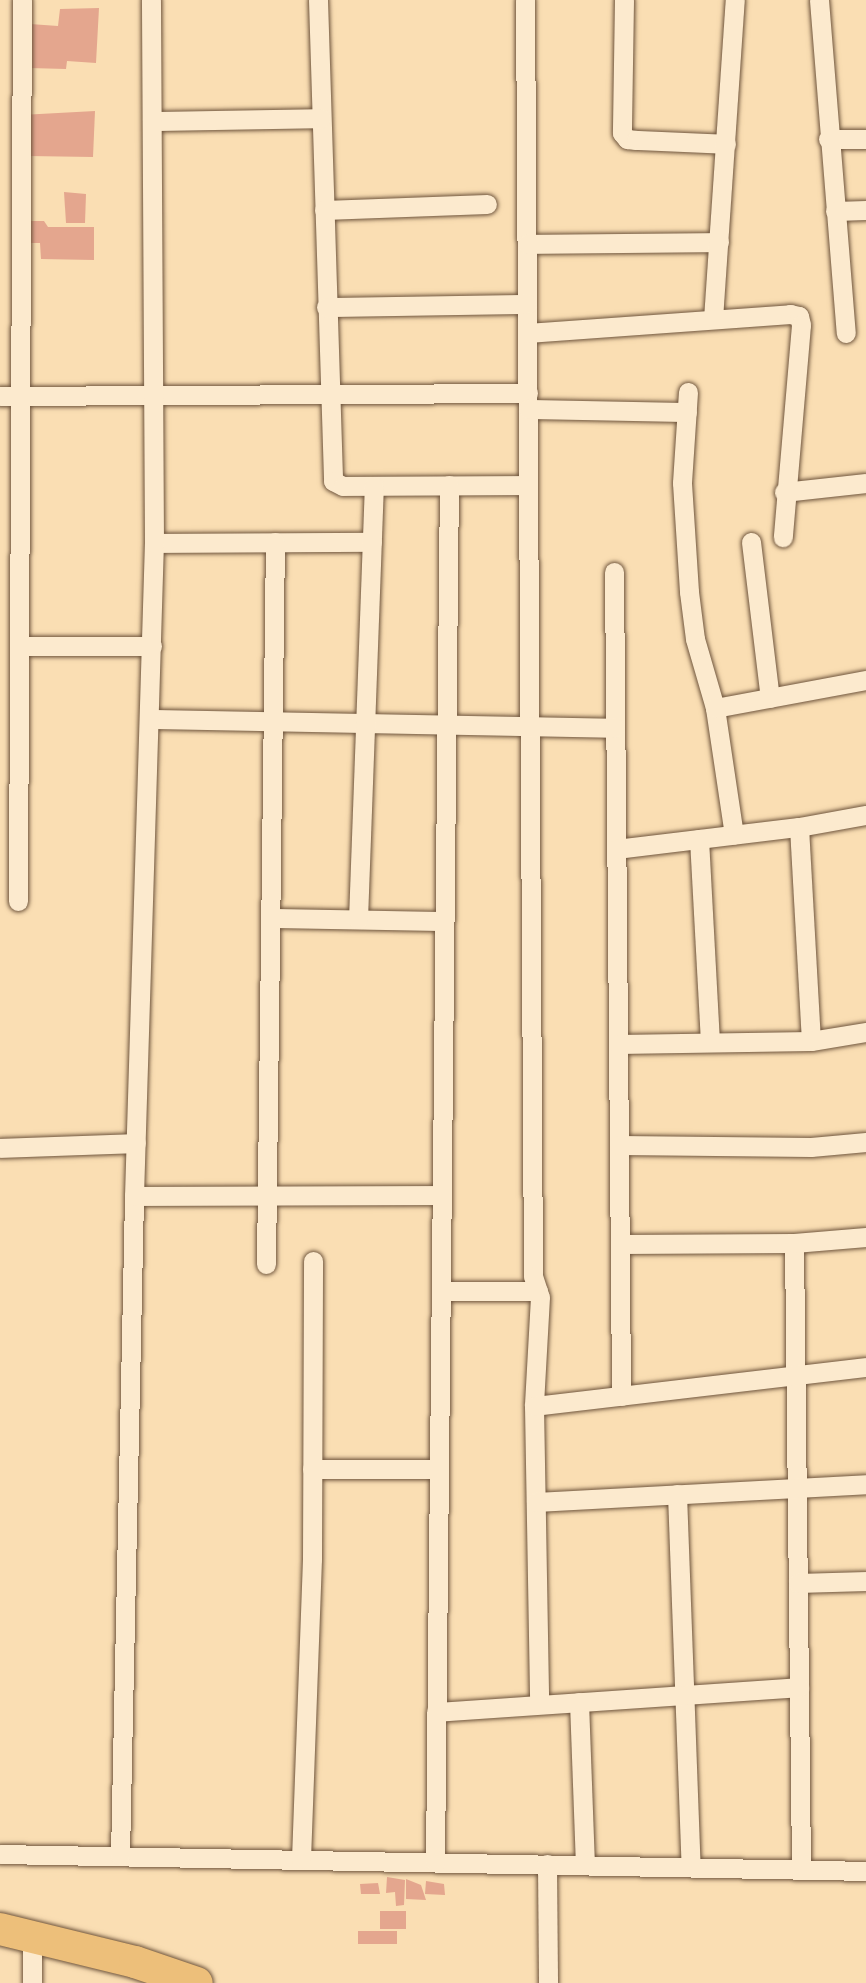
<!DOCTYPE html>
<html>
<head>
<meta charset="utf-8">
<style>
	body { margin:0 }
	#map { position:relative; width:866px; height:1983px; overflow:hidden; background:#fadeb3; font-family:"EB Garamond",serif }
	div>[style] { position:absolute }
	.building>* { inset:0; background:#e4a68e; transform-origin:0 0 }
	.roads { filter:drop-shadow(0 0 2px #6f553d) drop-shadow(0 0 2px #6f553d) }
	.street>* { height:19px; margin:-9.5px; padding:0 9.5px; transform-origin:9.5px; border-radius:9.5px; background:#fceace }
	.primary>* { height:32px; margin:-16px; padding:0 16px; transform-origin:16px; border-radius:16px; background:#edbf7a }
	span { translate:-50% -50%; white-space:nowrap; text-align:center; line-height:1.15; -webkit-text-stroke:5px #fceace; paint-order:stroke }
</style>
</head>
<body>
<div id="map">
	<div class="building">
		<i style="clip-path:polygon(99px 8px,96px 63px,67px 61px,66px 69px,29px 68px,30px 24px,58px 26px,60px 9px)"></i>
		<i style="clip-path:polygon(95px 111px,93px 157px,28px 156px,21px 115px)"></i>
		<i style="clip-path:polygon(64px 192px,86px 194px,85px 223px,66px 223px)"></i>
		<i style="clip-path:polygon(31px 221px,44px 221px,48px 227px,94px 227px,94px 260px,41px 259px,40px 243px,30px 243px)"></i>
		<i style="clip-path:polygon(387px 1877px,405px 1880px,404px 1905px,396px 1906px,395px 1892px,386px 1893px)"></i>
		<i style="clip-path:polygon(406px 1879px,421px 1885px,426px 1900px,406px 1899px)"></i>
		<i style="clip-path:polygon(426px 1881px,444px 1884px,445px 1895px,425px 1894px)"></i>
		<i style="clip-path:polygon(378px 1883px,380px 1894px,361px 1894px,360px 1884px)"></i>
		<i style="left:380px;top:1911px;width:26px;height:18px"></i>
		<i style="left:397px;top:1931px;width:13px;height:39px;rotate:90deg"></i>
	</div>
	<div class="roads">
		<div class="street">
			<i style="left:318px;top:0;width:481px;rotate:88.2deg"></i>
			<i style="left:333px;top:481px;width:11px;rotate:27deg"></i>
			<i style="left:343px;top:486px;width:185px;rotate:-0.3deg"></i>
			<i style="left:525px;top:0;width:1276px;rotate:89.64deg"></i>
			<i style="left:533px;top:1276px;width:22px;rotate:72deg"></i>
			<i style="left:540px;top:1297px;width:109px;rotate:93.2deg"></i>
			<i style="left:534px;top:1406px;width:298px;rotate:89deg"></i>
			<i style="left:624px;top:0;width:133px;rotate:90.9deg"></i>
			<i style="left:622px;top:133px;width:8px;rotate:50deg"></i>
			<i style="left:627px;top:139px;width:9px;rotate:6deg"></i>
			<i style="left:636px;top:140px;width:90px;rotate:2.5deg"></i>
			<i style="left:819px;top:0;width:334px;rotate:85.4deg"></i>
			<i style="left:152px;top:121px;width:169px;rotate:-1deg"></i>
			<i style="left:828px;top:139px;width:38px"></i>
			<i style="left:324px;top:210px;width:163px;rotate:-2.1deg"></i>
			<i style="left:835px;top:211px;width:31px;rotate:-2deg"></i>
			<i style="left:527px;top:244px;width:192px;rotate:-0.6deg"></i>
			<i style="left:326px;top:307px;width:201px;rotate:-0.9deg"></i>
			<i style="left:713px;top:319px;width:320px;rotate:-86.1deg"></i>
			<i style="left:527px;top:333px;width:264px;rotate:-4.1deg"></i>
			<i style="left:790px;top:314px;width:9px;rotate:13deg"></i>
			<i style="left:799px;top:316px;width:9px;rotate:77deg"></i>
			<i style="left:801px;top:325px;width:213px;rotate:94.9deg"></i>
			<i style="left:688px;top:392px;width:91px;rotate:93.8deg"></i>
			<i style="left:682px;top:483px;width:109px;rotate:86.3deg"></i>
			<i style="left:689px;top:592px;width:47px;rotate:82.7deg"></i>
			<i style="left:695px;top:639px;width:72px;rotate:73.8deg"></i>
			<i style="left:715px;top:708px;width:128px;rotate:81.5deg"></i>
			<i style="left:0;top:396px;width:528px;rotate:-0.33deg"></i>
			<i style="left:528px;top:409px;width:159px;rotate:1.1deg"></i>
			<i style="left:784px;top:492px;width:82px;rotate:-6.3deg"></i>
			<i style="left:751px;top:542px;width:157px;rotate:83.1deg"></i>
			<i style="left:154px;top:543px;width:218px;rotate:-0.3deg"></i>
			<i style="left:614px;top:572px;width:824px;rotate:89.51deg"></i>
			<i style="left:19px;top:646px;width:133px"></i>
			<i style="left:715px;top:708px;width:154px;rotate:-10.5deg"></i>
			<i style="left:151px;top:719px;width:464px;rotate:1.1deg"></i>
			<i style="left:799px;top:827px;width:214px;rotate:86.8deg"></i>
			<i style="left:699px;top:839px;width:203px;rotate:86.9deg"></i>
			<i style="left:616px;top:849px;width:184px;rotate:-6.9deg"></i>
			<i style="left:799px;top:827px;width:68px;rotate:-10.2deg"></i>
			<i style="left:18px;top:901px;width:901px;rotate:-89.75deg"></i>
			<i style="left:271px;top:918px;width:173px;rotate:1deg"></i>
			<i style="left:358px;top:919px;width:433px;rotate:-87.9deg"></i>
			<i style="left:618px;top:1044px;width:193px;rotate:-0.9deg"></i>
			<i style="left:811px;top:1041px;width:56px;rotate:-9.3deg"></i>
			<i style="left:619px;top:1145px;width:192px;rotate:0.6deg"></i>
			<i style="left:811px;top:1147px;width:55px;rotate:-5.2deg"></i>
			<i style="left:0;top:1148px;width:136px;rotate:-2.1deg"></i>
			<i style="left:134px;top:1196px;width:308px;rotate:-0.2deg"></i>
			<i style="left:794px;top:1243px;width:627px;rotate:89.36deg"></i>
			<i style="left:620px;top:1244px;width:174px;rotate:-0.3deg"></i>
			<i style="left:794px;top:1243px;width:72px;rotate:-4.8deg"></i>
			<i style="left:266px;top:1264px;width:722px;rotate:-89.29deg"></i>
			<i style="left:441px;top:1291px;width:97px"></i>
			<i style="left:534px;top:1406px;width:334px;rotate:-6.7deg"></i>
			<i style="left:312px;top:1469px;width:127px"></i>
			<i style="left:677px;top:1494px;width:373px;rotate:87.9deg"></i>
			<i style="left:536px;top:1502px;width:330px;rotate:-3.1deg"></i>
			<i style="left:798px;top:1583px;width:68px;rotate:-1.7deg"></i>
			<i style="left:579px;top:1702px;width:163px;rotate:87.9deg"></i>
			<i style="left:436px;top:1712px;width:364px;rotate:-3.9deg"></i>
			<i style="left:0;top:1854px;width:866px;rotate:1.12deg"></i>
			<i style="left:120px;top:1855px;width:659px;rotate:-88.78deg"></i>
			<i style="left:134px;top:1196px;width:653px;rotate:-88.25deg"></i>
			<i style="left:154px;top:543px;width:543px;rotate:-90.32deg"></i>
			<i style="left:301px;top:1859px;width:300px;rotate:-87.9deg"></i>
			<i style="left:312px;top:1559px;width:298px;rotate:-89.8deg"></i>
			<i style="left:435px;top:1862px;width:1377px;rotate:-89.42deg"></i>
			<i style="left:547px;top:1864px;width:119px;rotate:89.5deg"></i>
			<i style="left:32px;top:1935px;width:48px;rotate:90deg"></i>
		</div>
		<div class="primary">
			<i style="left:0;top:1929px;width:139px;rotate:13.7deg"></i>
			<i style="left:135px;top:1962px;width:65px;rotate:18.7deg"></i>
		</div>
	</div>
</div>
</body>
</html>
